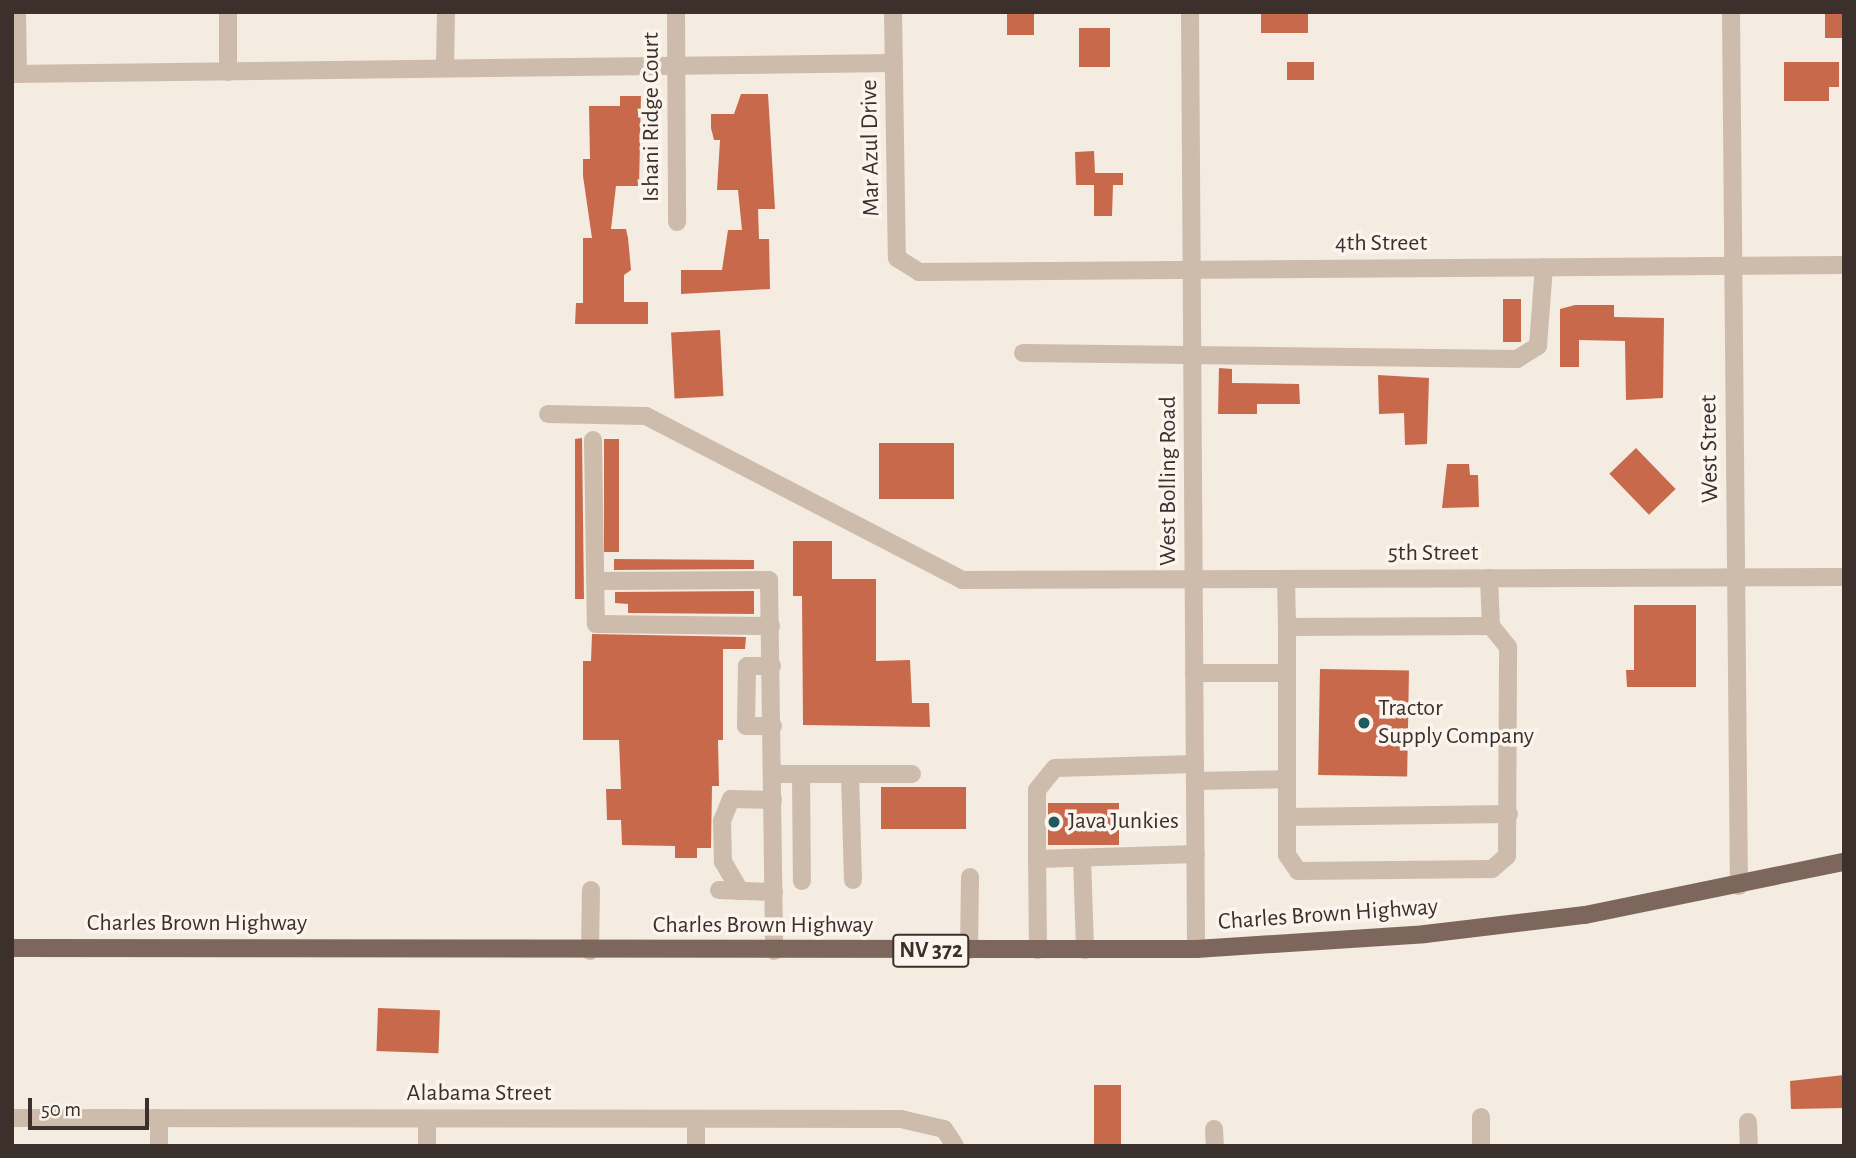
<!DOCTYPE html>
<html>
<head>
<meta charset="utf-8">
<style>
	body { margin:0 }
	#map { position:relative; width:1856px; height:1158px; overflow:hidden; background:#f4ebe1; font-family:"Alegreya Sans",sans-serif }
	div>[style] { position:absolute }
	.building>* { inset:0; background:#c8694b; transform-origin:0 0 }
	.minor>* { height:18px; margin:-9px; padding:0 9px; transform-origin:9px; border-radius:9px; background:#cdbbac }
	.major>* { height:18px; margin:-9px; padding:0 9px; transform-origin:9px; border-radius:9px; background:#7d675c }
	.dots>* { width:19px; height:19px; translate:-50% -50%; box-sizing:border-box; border:4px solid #fbf5ee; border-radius:50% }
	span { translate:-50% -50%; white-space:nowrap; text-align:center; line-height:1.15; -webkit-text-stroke:7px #fbf5ee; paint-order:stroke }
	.shield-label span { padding:2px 5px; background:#fbf5ee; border:2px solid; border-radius:5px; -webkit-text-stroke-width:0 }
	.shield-label { font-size:23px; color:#3b302b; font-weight:700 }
	.street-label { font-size:24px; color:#3b302b }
	.poi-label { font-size:24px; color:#3b302b }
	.left { translate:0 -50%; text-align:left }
	.frame { position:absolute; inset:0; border:14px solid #3b302b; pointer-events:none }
	.scale { position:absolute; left:28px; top:1098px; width:121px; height:32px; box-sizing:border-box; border:4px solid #3b302b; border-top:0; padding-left:9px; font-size:21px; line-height:24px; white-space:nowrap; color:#3b302b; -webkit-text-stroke:5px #fbf5ee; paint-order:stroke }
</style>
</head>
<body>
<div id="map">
	<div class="building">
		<i style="left:1007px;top:12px;width:27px;height:23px"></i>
		<i style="left:1261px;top:12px;width:47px;height:21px"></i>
		<i style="left:1825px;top:12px;width:19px;height:26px"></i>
		<i style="left:1079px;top:28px;width:31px;height:39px"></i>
		<i style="left:1287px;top:62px;width:27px;height:18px"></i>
		<i style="clip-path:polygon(1784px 62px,1839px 62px,1839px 87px,1829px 87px,1829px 101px,1784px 101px)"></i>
		<i style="clip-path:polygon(741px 94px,768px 94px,775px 209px,758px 209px,759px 239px,769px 239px,770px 289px,681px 294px,681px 270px,722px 270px,728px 230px,742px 230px,738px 190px,717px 190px,720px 140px,714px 140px,711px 128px,711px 114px,734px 114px)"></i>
		<i style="clip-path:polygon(620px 96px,641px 96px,639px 186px,616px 186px,611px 229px,626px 229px,628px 238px,631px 270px,624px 275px,624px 302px,648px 302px,648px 324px,575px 324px,576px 303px,583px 303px,583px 238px,592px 238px,583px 176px,583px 159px,590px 159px,589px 106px,620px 106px)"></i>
		<i style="clip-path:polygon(1094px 151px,1095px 173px,1123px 173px,1123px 185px,1113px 185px,1112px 216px,1094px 216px,1094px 185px,1076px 185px,1075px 152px)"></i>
		<i style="left:1503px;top:299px;width:18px;height:43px"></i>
		<i style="clip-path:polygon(1575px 305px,1614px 305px,1614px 317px,1664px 318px,1663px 398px,1626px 400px,1625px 341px,1579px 340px,1579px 367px,1560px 367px,1560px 309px)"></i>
		<i style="left:720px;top:330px;width:66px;height:49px;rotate:87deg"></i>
		<i style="clip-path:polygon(1219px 368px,1232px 369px,1232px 383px,1299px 384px,1300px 404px,1257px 404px,1257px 414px,1218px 414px)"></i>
		<i style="clip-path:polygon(1378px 375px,1429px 378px,1427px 444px,1405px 445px,1404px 413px,1379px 414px)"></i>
		<i style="clip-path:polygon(582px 438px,584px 599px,575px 599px,575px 439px)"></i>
		<i style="left:604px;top:439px;width:15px;height:113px"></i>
		<i style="left:954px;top:443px;width:56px;height:75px;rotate:90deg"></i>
		<i style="left:1636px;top:448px;width:57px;height:37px;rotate:46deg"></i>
		<i style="clip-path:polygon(1447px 464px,1469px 464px,1470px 475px,1478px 475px,1479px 507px,1442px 508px)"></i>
		<i style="clip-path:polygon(793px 541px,832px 541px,832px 579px,876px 579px,876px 661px,910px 660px,912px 703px,929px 703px,930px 727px,803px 725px,802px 596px,793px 596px)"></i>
		<i style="clip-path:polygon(614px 559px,754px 560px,754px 569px,614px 570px)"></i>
		<i style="clip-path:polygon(754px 591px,754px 614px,628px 613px,628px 604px,615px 603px,615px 592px)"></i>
		<i style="clip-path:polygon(1634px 605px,1696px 605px,1696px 687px,1627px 687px,1626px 670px,1634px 670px)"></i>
		<i style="clip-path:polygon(592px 634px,746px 637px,745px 649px,723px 649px,723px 740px,718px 740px,719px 786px,712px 786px,711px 848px,697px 848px,697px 858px,675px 858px,675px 846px,622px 845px,621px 820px,607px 820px,606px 789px,621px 789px,619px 740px,583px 740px,583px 661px,591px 661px)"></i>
		<i style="left:1320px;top:669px;width:89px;height:106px;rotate:1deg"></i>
		<i style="left:881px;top:787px;width:85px;height:42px"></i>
		<i style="left:1048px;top:803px;width:71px;height:42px"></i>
		<i style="left:378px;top:1008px;width:62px;height:43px;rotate:2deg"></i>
		<i style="clip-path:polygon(1844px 1075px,1844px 1108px,1791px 1109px,1790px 1081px)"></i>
		<i style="left:1094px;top:1085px;width:27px;height:61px"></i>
	</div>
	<div class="minor">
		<i style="left:17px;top:12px;width:62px;rotate:89.1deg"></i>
		<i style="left:228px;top:12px;width:60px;rotate:90deg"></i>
		<i style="left:676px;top:12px;width:210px;rotate:89.7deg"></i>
		<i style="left:893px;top:12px;width:246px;rotate:89.1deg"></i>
		<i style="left:897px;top:258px;width:26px;rotate:32deg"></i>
		<i style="left:919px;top:272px;width:925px;rotate:-0.43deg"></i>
		<i style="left:1190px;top:12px;width:937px;rotate:89.63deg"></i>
		<i style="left:1731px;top:12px;width:874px;rotate:89.48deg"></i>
		<i style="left:445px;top:66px;width:54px;rotate:-88.9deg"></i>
		<i style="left:12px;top:74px;width:882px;rotate:-0.71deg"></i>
		<i style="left:1023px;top:353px;width:494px;rotate:0.7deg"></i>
		<i style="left:1517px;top:359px;width:25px;rotate:-32deg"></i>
		<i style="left:1538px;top:346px;width:79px;rotate:-85.7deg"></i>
		<i style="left:548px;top:414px;width:98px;rotate:1.2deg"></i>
		<i style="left:646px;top:416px;width:356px;rotate:27.4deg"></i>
		<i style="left:962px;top:580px;width:882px;rotate:-0.19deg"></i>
		<i style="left:593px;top:440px;width:184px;rotate:89.1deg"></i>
		<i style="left:596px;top:624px;width:175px;rotate:0.7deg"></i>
		<i style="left:1286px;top:579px;width:48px;rotate:88.8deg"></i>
		<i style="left:1287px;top:627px;width:204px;rotate:-0.3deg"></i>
		<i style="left:595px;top:581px;width:174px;rotate:-0.3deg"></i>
		<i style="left:769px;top:580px;width:371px;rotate:89.2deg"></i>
		<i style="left:772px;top:666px;width:25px;rotate:180deg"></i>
		<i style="left:747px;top:666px;width:60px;rotate:91deg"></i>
		<i style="left:746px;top:726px;width:27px"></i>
		<i style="left:1194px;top:673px;width:93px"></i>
		<i style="left:773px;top:774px;width:139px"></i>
		<i style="left:801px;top:774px;width:107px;rotate:89.5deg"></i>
		<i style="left:850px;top:774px;width:106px;rotate:88.4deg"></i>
		<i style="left:1287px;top:779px;width:152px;rotate:-90deg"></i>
		<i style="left:1195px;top:781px;width:92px;rotate:-1.2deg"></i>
		<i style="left:1287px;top:779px;width:76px;rotate:90deg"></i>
		<i style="left:1287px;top:855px;width:19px;rotate:55deg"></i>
		<i style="left:1298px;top:871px;width:194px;rotate:-0.6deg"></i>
		<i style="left:1492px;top:869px;width:20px;rotate:-41deg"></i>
		<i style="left:1507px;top:856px;width:209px;rotate:-89.7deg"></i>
		<i style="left:1508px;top:647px;width:27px;rotate:-129deg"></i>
		<i style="left:1491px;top:626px;width:48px;rotate:-92.4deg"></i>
		<i style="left:1287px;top:817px;width:222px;rotate:-0.8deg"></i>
		<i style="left:1082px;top:858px;width:92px;rotate:88.1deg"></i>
		<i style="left:1037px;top:859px;width:69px;rotate:-90deg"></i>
		<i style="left:1037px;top:790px;width:28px;rotate:-51deg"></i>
		<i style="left:1055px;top:768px;width:140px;rotate:-1.6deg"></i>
		<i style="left:719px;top:890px;width:55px;rotate:2.1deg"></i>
		<i style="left:740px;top:891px;width:34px;rotate:-120deg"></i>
		<i style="left:723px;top:862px;width:41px;rotate:-91.4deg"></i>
		<i style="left:722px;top:821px;width:24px;rotate:-68deg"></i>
		<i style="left:731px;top:799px;width:42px;rotate:1.4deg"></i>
		<i style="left:969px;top:950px;width:73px;rotate:-89.2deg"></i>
		<i style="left:1038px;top:950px;width:91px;rotate:-90.6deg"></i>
		<i style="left:1037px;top:859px;width:159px;rotate:-1.8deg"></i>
		<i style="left:590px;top:951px;width:61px;rotate:-89.1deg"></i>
		<i style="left:12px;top:1118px;width:889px;rotate:0.06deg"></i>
		<i style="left:901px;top:1119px;width:44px;rotate:13.1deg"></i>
		<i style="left:944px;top:1129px;width:20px;rotate:57deg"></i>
		<i style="left:1748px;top:1122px;width:24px;rotate:88deg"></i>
		<i style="left:1214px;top:1129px;width:17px;rotate:87deg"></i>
		<i style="left:159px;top:1146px;width:28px;rotate:-90deg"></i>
		<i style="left:427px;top:1146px;width:27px;rotate:-90deg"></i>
		<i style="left:696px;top:1146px;width:27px;rotate:-90deg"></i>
		<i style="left:1481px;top:1146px;width:29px;rotate:-90deg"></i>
	</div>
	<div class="major">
		<i style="left:12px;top:948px;width:1184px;rotate:0.05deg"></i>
		<i style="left:1196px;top:949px;width:229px;rotate:-3.7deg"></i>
		<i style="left:1425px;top:934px;width:161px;rotate:-6.8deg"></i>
		<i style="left:1585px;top:915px;width:264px;rotate:-11.6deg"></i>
	</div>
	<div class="dots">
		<i style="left:1364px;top:723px;background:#1f5a5e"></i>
		<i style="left:1054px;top:822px;background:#1f5a5e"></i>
	</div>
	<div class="shield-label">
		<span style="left:931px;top:951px">NV 372</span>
	</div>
	<div class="street-label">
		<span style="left:652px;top:117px;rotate:-90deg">Ishani Ridge Court</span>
		<span style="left:871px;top:148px;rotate:-91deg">Mar Azul Drive</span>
		<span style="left:1381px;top:244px">4th Street</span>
		<span style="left:1710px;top:449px;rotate:-91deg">West Street</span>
		<span style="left:1169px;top:481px;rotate:-90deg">West Bolling Road</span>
		<span style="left:1433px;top:554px">5th Street</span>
		<span style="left:1328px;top:915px;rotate:-4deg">Charles Brown Highway</span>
		<span style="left:197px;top:924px">Charles Brown Highway</span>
		<span style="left:763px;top:926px">Charles Brown Highway</span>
		<span style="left:479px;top:1094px">Alabama Street</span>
	</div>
	<div class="poi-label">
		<span class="left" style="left:1378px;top:723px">Tractor<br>Supply Company</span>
		<span class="left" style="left:1068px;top:822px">Java Junkies</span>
	</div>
	<div class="frame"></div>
	<div class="scale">50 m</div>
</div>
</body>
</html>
